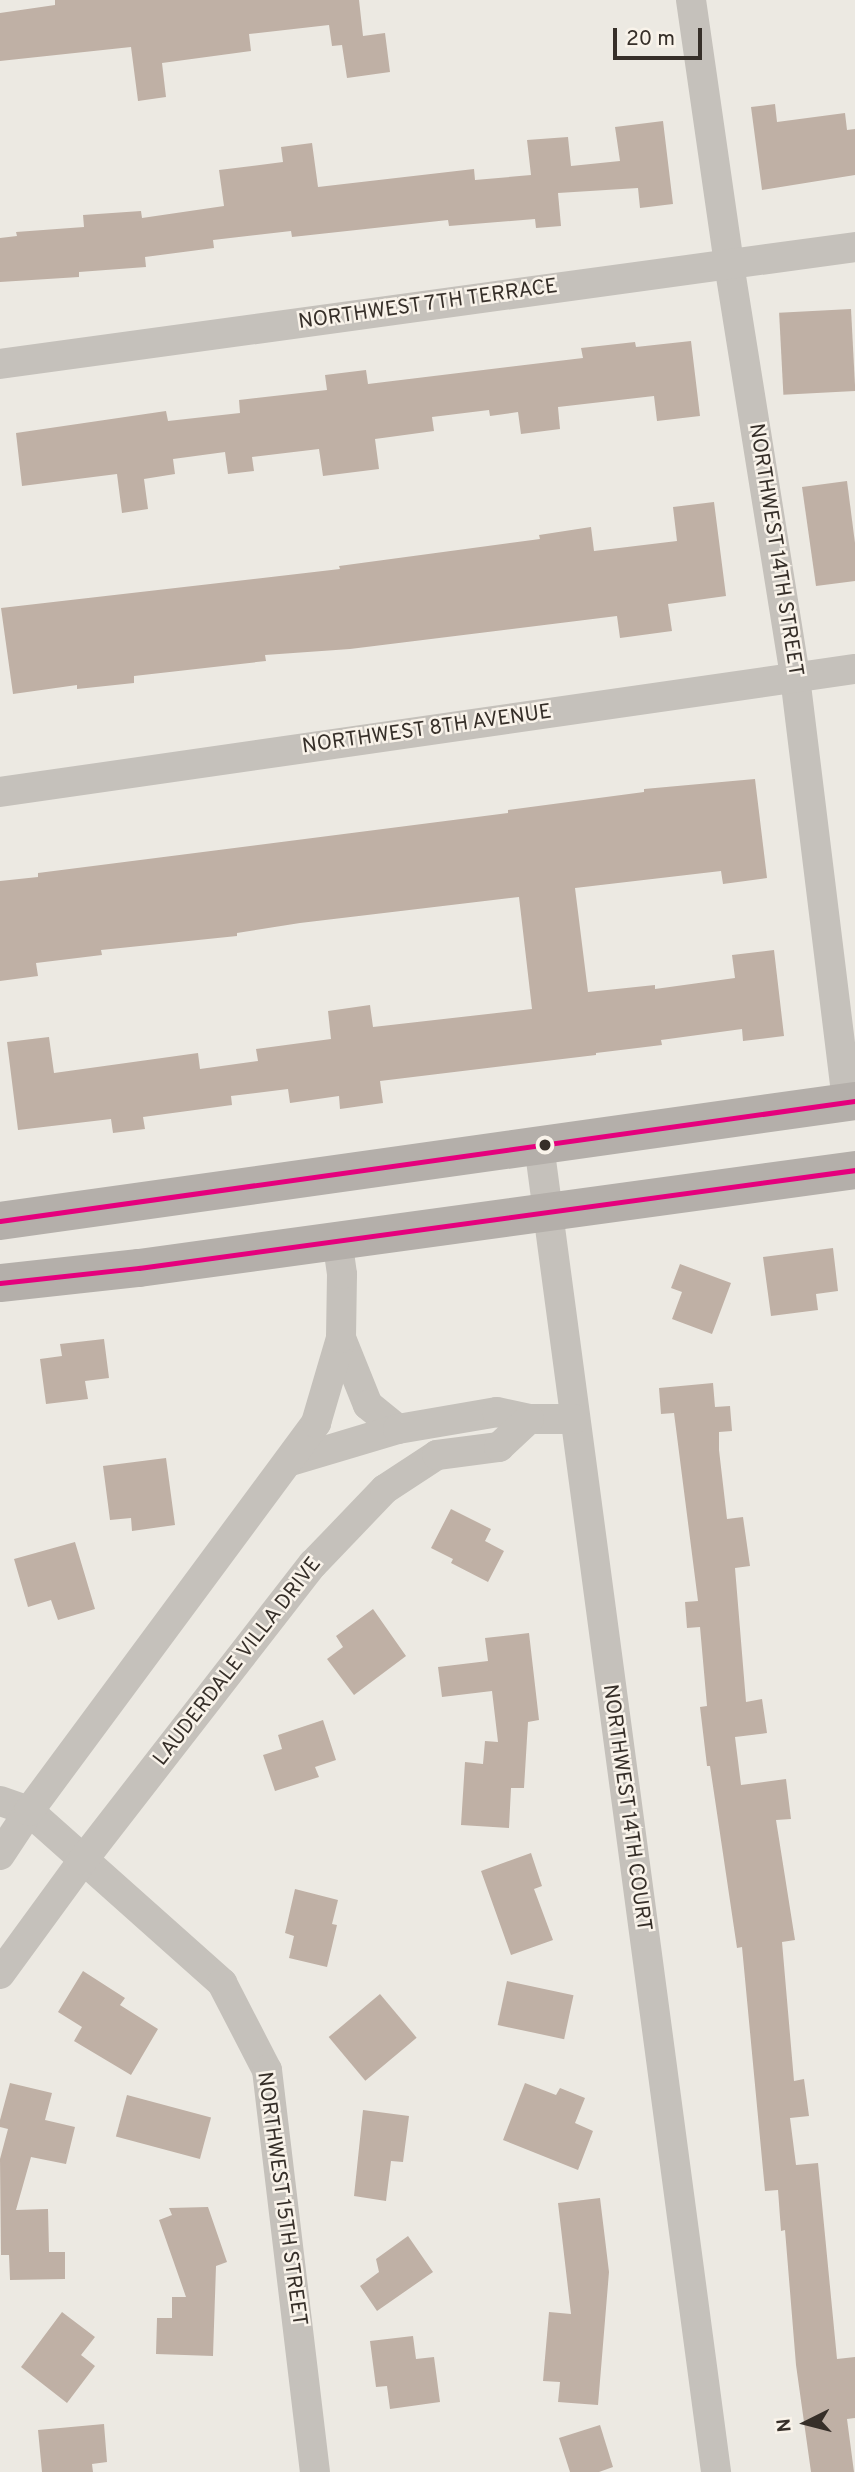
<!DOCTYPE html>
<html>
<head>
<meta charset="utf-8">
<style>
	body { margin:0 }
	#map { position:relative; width:855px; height:2472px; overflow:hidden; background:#ece9e2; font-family:Overpass,sans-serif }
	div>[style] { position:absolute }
	.building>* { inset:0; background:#bfb0a5; transform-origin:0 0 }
	.minor>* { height:30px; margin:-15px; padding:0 15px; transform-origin:15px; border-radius:15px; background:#c5c1bb }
	.major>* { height:38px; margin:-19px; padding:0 19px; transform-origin:19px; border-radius:19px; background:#b4afaa }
	.bus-1>* { height:5px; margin:-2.5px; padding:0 2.5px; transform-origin:2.5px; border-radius:2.5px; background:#e5007d }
	.dots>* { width:19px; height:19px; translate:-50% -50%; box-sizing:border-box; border:4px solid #f9f3ea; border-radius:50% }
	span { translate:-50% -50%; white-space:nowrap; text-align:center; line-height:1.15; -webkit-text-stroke:5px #f9f3ea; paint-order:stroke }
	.street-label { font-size:21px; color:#362f29 }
	.north { position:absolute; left:771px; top:2388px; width:70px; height:70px; -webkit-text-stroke:5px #f9f3ea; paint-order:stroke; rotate:264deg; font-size:19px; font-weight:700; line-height:28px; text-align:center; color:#362f29 }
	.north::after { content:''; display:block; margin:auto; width:24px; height:32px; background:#362f29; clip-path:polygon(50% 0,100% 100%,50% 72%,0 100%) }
	.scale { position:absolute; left:613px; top:28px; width:89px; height:32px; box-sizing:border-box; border:4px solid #362f29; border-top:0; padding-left:9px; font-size:21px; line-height:24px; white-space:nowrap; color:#362f29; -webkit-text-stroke:5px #f9f3ea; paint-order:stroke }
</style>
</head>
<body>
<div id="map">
	<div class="building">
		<i style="clip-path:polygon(55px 0,359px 0,363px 36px,385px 33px,390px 72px,347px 78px,342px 45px,332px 46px,329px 25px,249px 34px,251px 51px,162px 63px,166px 97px,138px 101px,131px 47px,0 61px,0 13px,55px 5px)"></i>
		<i style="clip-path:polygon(775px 104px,777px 122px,845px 113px,847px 130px,855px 129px,855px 175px,762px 190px,751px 107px)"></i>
		<i style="clip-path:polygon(663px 121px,673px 204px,640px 208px,638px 188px,558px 193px,561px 226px,536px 228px,535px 219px,449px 226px,448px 220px,292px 237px,291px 231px,213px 240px,214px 248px,145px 257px,146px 267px,79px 272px,79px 277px,0 282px,0 238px,17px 236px,16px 232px,84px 227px,83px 215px,141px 211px,142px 218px,224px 206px,219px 170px,283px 162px,281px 147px,312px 143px,318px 187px,474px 169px,475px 180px,531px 175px,527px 140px,568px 137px,571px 166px,620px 161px,615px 127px)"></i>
		<i style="left:851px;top:309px;width:82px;height:72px;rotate:87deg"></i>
		<i style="clip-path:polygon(691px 341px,700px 416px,657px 421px,654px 396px,558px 407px,560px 429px,521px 434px,518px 412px,490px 416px,489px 410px,432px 417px,434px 431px,375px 439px,379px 469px,323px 476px,319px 449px,252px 457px,254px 471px,228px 474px,225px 452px,173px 459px,175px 474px,144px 479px,148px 509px,122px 513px,117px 474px,22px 486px,16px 433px,166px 411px,168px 421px,240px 413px,239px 400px,327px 390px,325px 375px,366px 370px,368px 384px,583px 358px,581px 348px,635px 342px,636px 347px)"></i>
		<i style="clip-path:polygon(847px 481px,855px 543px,855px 581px,816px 586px,802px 487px)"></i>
		<i style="clip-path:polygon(714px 502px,726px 596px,668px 604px,672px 631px,620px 638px,617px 616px,350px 649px,265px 655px,266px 661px,134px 676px,134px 683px,77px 689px,77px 685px,13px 694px,1px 608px,340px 569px,339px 566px,540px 539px,539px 535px,591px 527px,594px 551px,677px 541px,673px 507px)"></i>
		<i style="clip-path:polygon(755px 779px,767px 878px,723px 884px,721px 871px,575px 888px,588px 992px,655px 985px,655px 989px,735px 978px,732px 955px,774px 950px,784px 1036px,743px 1041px,742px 1029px,661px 1040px,662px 1045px,596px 1053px,596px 1055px,380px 1081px,383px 1103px,340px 1109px,339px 1096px,290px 1103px,288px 1089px,231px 1096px,232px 1105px,143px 1117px,145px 1129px,113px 1133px,111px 1119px,18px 1130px,7px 1042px,49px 1037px,54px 1073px,198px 1053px,200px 1069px,258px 1061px,256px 1049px,331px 1039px,328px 1011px,370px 1005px,373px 1027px,532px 1009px,519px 897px,300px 923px,237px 933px,237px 936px,101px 950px,102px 955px,36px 963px,38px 976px,0 981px,0 881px,38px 877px,38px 873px,508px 813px,508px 810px,644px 792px,644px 789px)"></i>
		<i style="clip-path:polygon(833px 1248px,838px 1291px,816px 1294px,818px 1310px,771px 1316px,763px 1257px)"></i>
		<i style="clip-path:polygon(680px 1264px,731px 1283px,712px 1334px,672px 1319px,682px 1292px,671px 1288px)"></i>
		<i style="clip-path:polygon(104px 1339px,109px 1378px,85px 1381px,88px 1399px,46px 1404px,40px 1359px,62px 1356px,60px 1344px)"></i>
		<i style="clip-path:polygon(713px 1383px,715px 1407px,730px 1406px,732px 1431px,719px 1432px,719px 1450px,727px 1519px,743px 1517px,750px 1566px,735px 1568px,746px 1702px,762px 1699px,767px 1733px,735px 1737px,741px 1785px,786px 1779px,791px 1819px,776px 1820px,795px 1940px,782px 1942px,794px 2081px,804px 2079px,809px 2116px,790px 2118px,796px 2165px,818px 2163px,837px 2359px,855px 2357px,855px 2418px,847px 2419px,854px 2472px,811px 2472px,796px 2365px,785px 2230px,781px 2231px,778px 2190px,765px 2191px,742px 1947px,737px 1948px,710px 1766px,707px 1766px,700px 1707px,707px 1706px,700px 1627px,687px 1628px,685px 1602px,698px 1601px,674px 1413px,661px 1414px,659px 1388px)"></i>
		<i style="clip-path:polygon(166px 1458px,175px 1525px,132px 1531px,131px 1518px,110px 1520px,103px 1466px)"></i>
		<i style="clip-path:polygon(451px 1509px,491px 1529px,485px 1541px,504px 1551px,488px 1582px,451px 1563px,453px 1559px,431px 1548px)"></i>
		<i style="clip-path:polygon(75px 1542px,95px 1609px,58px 1620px,51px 1600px,28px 1607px,14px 1559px)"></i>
		<i style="clip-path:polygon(373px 1609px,406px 1656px,354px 1695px,327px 1659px,343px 1647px,336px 1636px)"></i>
		<i style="clip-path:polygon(529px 1633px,539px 1720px,528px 1722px,524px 1788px,511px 1788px,509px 1828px,461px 1825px,465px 1762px,483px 1764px,485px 1741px,498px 1742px,492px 1691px,442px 1697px,438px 1667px,488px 1661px,485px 1638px)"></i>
		<i style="clip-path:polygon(323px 1720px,336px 1760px,315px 1767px,319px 1777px,275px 1791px,263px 1755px,282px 1749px,278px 1735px)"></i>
		<i style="clip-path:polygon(531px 1853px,542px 1886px,534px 1889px,553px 1940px,511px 1955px,481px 1871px)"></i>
		<i style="clip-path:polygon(295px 1889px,338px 1900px,332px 1924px,337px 1925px,327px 1967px,289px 1958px,294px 1936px,285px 1933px)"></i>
		<i style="clip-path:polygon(83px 1971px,125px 1998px,120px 2005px,158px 2029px,131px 2075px,74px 2041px,82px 2027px,58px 2012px)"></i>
		<i style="left:507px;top:1981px;width:68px;height:45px;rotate:12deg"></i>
		<i style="left:380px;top:1994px;width:57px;height:67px;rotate:50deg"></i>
		<i style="clip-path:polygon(10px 2083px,52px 2093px,45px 2120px,75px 2127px,66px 2164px,31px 2157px,16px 2210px,48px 2209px,49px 2252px,65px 2252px,65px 2279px,10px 2280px,9px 2255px,1px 2255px,0 2159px,8px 2129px,0 2127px,0 2120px)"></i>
		<i style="clip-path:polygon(525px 2083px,556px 2095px,560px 2088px,585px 2098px,575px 2123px,593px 2131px,578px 2170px,503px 2140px)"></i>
		<i style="left:127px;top:2095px;width:87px;height:43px;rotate:15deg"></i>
		<i style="clip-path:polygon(363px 2110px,409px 2116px,403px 2162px,391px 2161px,386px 2201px,354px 2196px)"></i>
		<i style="clip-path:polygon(600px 2198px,609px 2272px,598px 2405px,558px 2402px,560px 2382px,543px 2381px,549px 2312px,571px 2314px,558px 2203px)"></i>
		<i style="clip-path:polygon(208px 2207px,227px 2262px,216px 2266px,213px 2356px,156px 2354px,157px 2318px,172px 2318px,172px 2297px,186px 2297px,159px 2220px,172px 2215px,169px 2208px)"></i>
		<i style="clip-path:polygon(408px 2236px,433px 2272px,377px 2311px,360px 2286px,379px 2272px,376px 2259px)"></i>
		<i style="clip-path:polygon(62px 2312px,95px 2337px,81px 2355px,95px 2366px,67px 2403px,21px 2367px)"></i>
		<i style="clip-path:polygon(413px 2336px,416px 2359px,434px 2357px,440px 2402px,390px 2409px,387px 2386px,376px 2387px,370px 2341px)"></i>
		<i style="clip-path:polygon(104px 2424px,107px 2462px,92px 2464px,93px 2472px,42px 2472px,38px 2430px)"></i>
		<i style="clip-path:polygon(600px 2425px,613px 2467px,599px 2472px,570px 2472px,559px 2438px)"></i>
	</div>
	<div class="minor">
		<i style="left:691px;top:0;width:267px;rotate:81.8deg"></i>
		<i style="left:729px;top:264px;width:418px;rotate:80.9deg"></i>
		<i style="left:795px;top:677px;width:428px;rotate:83deg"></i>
		<i style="left:0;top:364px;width:863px;rotate:-7.79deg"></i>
		<i style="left:0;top:792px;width:864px;rotate:-8.19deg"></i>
		<i style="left:539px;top:1145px;width:1339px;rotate:82.4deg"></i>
		<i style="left:341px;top:1338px;width:72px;rotate:68.1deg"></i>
		<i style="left:368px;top:1405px;width:38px;rotate:39deg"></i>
		<i style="left:291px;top:1461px;width:112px;rotate:-16.7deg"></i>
		<i style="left:398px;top:1429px;width:100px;rotate:-9.7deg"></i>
		<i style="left:497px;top:1412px;width:33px;rotate:12deg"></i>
		<i style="left:529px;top:1419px;width:45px"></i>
		<i style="left:0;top:1801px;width:31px;rotate:19deg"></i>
		<i style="left:29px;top:1811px;width:259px;rotate:41.7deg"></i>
		<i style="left:222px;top:1983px;width:98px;rotate:62.7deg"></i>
		<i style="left:267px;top:2070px;width:405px;rotate:83.2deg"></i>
		<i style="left:0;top:1855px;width:53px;rotate:-56.6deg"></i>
		<i style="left:29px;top:1811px;width:483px;rotate:-53.5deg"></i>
		<i style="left:316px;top:1423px;width:89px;rotate:-73.6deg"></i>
		<i style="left:341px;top:1338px;width:64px;rotate:-89.1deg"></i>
		<i style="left:342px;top:1274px;width:34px;rotate:-98deg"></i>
		<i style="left:0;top:1974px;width:141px;rotate:-53.9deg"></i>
		<i style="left:83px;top:1860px;width:375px;rotate:-52.2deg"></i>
		<i style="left:313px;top:1564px;width:104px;rotate:-46.2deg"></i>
		<i style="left:385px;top:1489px;width:62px;rotate:-33.2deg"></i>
		<i style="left:437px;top:1455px;width:63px;rotate:-7.4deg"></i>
		<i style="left:499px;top:1447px;width:41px;rotate:-43deg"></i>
	</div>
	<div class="major">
		<i style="left:0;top:1221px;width:863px;rotate:-7.99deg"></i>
		<i style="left:0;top:1283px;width:140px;rotate:-6.2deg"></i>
		<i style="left:139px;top:1268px;width:723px;rotate:-7.79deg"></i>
	</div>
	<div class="bus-1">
		<i style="left:0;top:1221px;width:863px;rotate:-7.99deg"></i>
		<i style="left:0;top:1283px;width:140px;rotate:-6.2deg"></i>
		<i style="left:139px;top:1268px;width:723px;rotate:-7.79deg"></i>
	</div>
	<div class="dots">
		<i style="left:545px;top:1145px;background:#362f29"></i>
	</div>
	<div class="street-label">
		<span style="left:428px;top:305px;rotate:-8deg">NORTHWEST 7TH TERRACE</span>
		<span style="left:775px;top:550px;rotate:81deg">NORTHWEST 14TH STREET</span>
		<span style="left:427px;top:730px;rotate:-8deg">NORTHWEST 8TH AVENUE</span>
		<span style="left:238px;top:1662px;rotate:-52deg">LAUDERDALE VILLA DRIVE</span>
		<span style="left:626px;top:1808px;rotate:82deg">NORTHWEST 14TH COURT</span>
		<span style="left:281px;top:2199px;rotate:82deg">NORTHWEST 15TH STREET</span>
	</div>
	<div class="north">N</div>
	<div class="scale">20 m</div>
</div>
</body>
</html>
